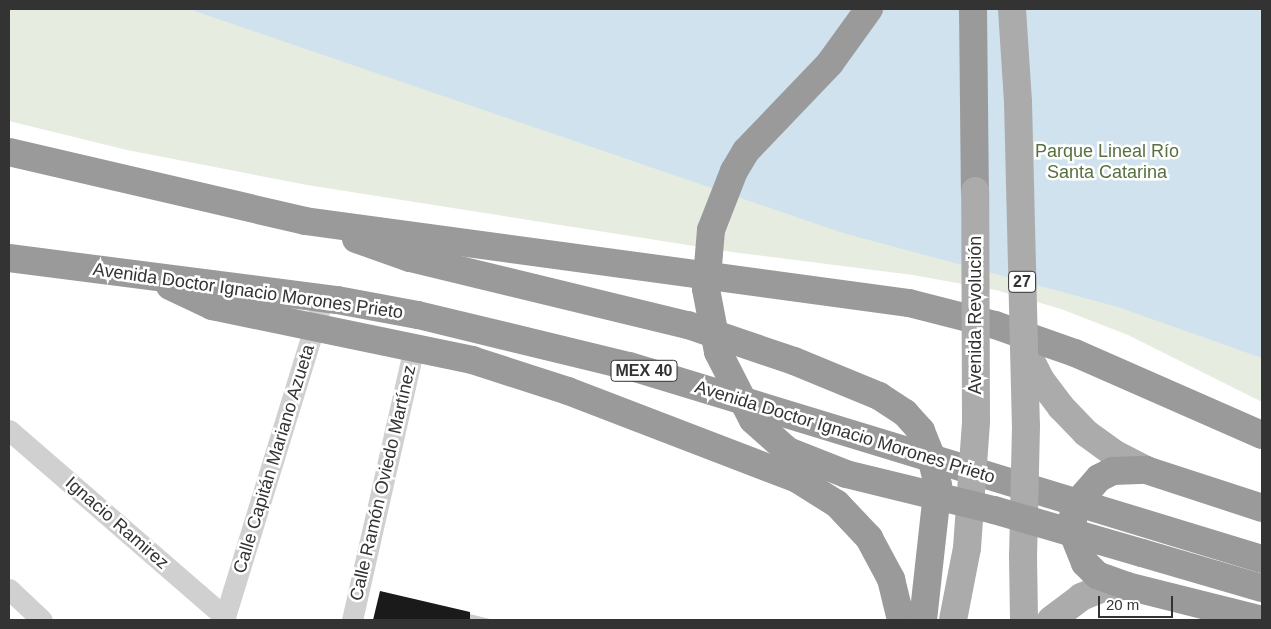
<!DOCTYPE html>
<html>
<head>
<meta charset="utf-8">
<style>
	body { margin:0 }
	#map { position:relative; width:1271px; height:629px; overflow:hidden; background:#fff; font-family:Helvetica,sans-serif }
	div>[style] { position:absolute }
	.green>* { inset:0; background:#e6ecdf }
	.water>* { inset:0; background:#cfe2ee }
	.shadow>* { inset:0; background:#0003 }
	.building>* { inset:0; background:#1a1a1a }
	.street>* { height:21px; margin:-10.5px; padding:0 10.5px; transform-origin:10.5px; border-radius:10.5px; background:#d0d0d0 }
	.primary>* { height:28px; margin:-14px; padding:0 14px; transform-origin:14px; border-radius:14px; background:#ababab }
	.highway>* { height:28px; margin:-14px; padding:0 14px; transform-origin:14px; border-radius:14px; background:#9a9a9a }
	.primary-bridge>* { height:28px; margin:-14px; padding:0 14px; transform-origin:14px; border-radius:14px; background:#ababab }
	.highway-bridge>* { height:28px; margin:-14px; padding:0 14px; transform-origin:14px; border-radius:14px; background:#9a9a9a }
	span { translate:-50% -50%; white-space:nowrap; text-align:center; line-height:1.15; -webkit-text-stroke:5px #fff; paint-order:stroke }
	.shield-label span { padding:1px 4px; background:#fff; border:1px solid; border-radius:4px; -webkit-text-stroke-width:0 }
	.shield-label { font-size:16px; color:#333; font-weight:700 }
	.park-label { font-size:18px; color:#56703f }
	.street-label { font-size:18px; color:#333 }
	.frame { position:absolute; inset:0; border:10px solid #333; pointer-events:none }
	.scale { position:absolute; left:1098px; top:596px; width:75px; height:22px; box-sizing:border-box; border:2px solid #333; border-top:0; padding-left:6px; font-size:15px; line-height:18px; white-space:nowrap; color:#333; -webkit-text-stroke:4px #fff; paint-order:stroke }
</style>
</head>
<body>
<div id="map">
	<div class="green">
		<i style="clip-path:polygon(9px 9px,1262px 9px,1262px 402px,1128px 335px,1061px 309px,996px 290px,913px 275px,732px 252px,307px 185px,127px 150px,9px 121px)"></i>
	</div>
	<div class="water">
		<i style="clip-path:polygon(189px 9px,1262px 9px,1262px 358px,1118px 307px,843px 233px)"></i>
	</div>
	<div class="shadow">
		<i style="clip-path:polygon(381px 592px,494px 620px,374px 620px)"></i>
	</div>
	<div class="building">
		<i style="clip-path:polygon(380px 591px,470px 612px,470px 620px,373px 620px)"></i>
	</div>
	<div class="street">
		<i style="left:9px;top:430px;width:286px;rotate:40.9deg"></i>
		<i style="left:9px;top:589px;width:45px;rotate:43.2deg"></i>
		<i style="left:224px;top:620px;width:337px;rotate:-72.9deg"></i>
		<i style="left:352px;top:620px;width:281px;rotate:-77.2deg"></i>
	</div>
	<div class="primary">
		<i style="left:1024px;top:347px;width:36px;rotate:63deg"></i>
		<i style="left:1040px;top:379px;width:35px;rotate:53deg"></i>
		<i style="left:1061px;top:407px;width:36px;rotate:46deg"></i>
		<i style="left:1086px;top:433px;width:36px;rotate:36deg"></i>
		<i style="left:1115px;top:454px;width:35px;rotate:27deg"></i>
		<i style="left:1023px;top:555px;width:65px;rotate:89.1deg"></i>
		<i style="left:953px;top:620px;width:73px;rotate:-79deg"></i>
		<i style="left:1051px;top:620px;width:38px;rotate:-37deg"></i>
		<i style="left:1081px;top:597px;width:24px;rotate:-22deg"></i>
		<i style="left:1103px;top:588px;width:24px;rotate:-5deg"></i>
	</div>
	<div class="highway">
		<i style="left:973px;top:9px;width:182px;rotate:89.4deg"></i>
		<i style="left:746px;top:151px;width:122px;rotate:-46.3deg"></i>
		<i style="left:830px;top:63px;width:67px;rotate:-54.2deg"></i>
		<i style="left:9px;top:152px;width:304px;rotate:13.1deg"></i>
		<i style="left:305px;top:221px;width:610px;rotate:7.73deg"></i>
		<i style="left:909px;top:303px;width:89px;rotate:14.3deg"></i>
		<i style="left:995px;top:325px;width:85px;rotate:19.3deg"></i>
		<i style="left:1075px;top:353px;width:204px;rotate:23.7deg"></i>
		<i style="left:356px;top:239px;width:57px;rotate:19.4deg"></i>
		<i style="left:410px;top:258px;width:286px;rotate:13.6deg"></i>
		<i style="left:688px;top:325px;width:112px;rotate:18.8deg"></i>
		<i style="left:794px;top:361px;width:92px;rotate:22.4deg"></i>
		<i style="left:9px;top:258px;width:331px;rotate:7.3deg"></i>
		<i style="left:337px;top:300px;width:82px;rotate:10.5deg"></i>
		<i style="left:418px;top:315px;width:217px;rotate:13.6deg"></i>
		<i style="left:629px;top:366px;width:662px;rotate:16.96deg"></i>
		<i style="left:170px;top:286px;width:47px;rotate:25.5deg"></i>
		<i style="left:212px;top:306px;width:266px;rotate:11.7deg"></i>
		<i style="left:472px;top:360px;width:101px;rotate:17.9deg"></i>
		<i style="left:568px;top:391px;width:245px;rotate:21deg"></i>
		<i style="left:797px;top:479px;width:47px;rotate:32deg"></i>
		<i style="left:837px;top:504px;width:47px;rotate:46.7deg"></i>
		<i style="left:869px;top:538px;width:47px;rotate:61.8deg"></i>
		<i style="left:891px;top:579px;width:42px;rotate:76.3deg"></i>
		<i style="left:1146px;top:470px;width:122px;rotate:18.1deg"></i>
		<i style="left:1142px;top:553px;width:125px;rotate:16.3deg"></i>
		<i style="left:1127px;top:586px;width:139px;rotate:14.1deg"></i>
		<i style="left:923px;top:620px;width:136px;rotate:-83.7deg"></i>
	</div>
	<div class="primary-bridge">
		<i style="left:1012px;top:9px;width:93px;rotate:86.3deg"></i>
		<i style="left:1018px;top:102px;width:324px;rotate:88.6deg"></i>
		<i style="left:1026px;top:426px;width:129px;rotate:91.3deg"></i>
		<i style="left:967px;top:548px;width:127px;rotate:-85.9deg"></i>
		<i style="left:976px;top:421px;width:230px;rotate:-90.2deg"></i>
	</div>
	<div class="highway-bridge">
		<i style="left:746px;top:151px;width:23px;rotate:121deg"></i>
		<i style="left:734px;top:171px;width:63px;rotate:111.3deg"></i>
		<i style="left:711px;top:230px;width:59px;rotate:94.8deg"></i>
		<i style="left:706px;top:289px;width:64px;rotate:79.2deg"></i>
		<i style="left:718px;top:352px;width:76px;rotate:62.8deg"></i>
		<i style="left:753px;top:420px;width:47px;rotate:41.5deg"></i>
		<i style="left:788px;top:451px;width:62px;rotate:21.6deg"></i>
		<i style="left:846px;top:474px;width:152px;rotate:13.7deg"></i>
		<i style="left:994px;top:510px;width:154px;rotate:16.2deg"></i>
		<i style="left:879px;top:396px;width:31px;rotate:33deg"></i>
		<i style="left:905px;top:413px;width:24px;rotate:48deg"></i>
		<i style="left:921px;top:431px;width:24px;rotate:68deg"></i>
		<i style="left:930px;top:453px;width:33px;rotate:76deg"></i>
		<i style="left:1127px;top:586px;width:32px;rotate:-160deg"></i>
		<i style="left:1097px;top:575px;width:17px;rotate:-135deg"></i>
		<i style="left:1085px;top:563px;width:31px;rotate:-112deg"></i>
		<i style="left:1073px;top:534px;width:17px;rotate:-90deg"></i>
		<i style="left:1073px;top:517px;width:16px;rotate:-72deg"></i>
		<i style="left:1078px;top:502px;width:32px;rotate:-49deg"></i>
		<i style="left:1099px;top:478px;width:16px;rotate:-27deg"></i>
		<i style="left:1113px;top:471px;width:33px;rotate:-2deg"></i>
	</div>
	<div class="shield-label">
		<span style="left:1022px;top:282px">27</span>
		<span style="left:644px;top:371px">MEX 40</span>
	</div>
	<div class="park-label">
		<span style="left:1107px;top:162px">Parque Lineal Río<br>Santa Catarina</span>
	</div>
	<div class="street-label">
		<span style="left:248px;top:291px;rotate:8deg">Avenida Doctor Ignacio Morones Prieto</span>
		<span style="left:975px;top:315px;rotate:-90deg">Avenida Revolución</span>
		<span style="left:845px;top:432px;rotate:17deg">Avenida Doctor Ignacio Morones Prieto</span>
		<span style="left:274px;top:459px;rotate:-73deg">Calle Capitán Mariano Azueta</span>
		<span style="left:383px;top:483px;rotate:-77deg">Calle Ramón Oviedo Martínez</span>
		<span style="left:117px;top:523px;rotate:41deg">Ignacio Ramirez</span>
	</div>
	<div class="frame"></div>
	<div class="scale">20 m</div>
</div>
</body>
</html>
